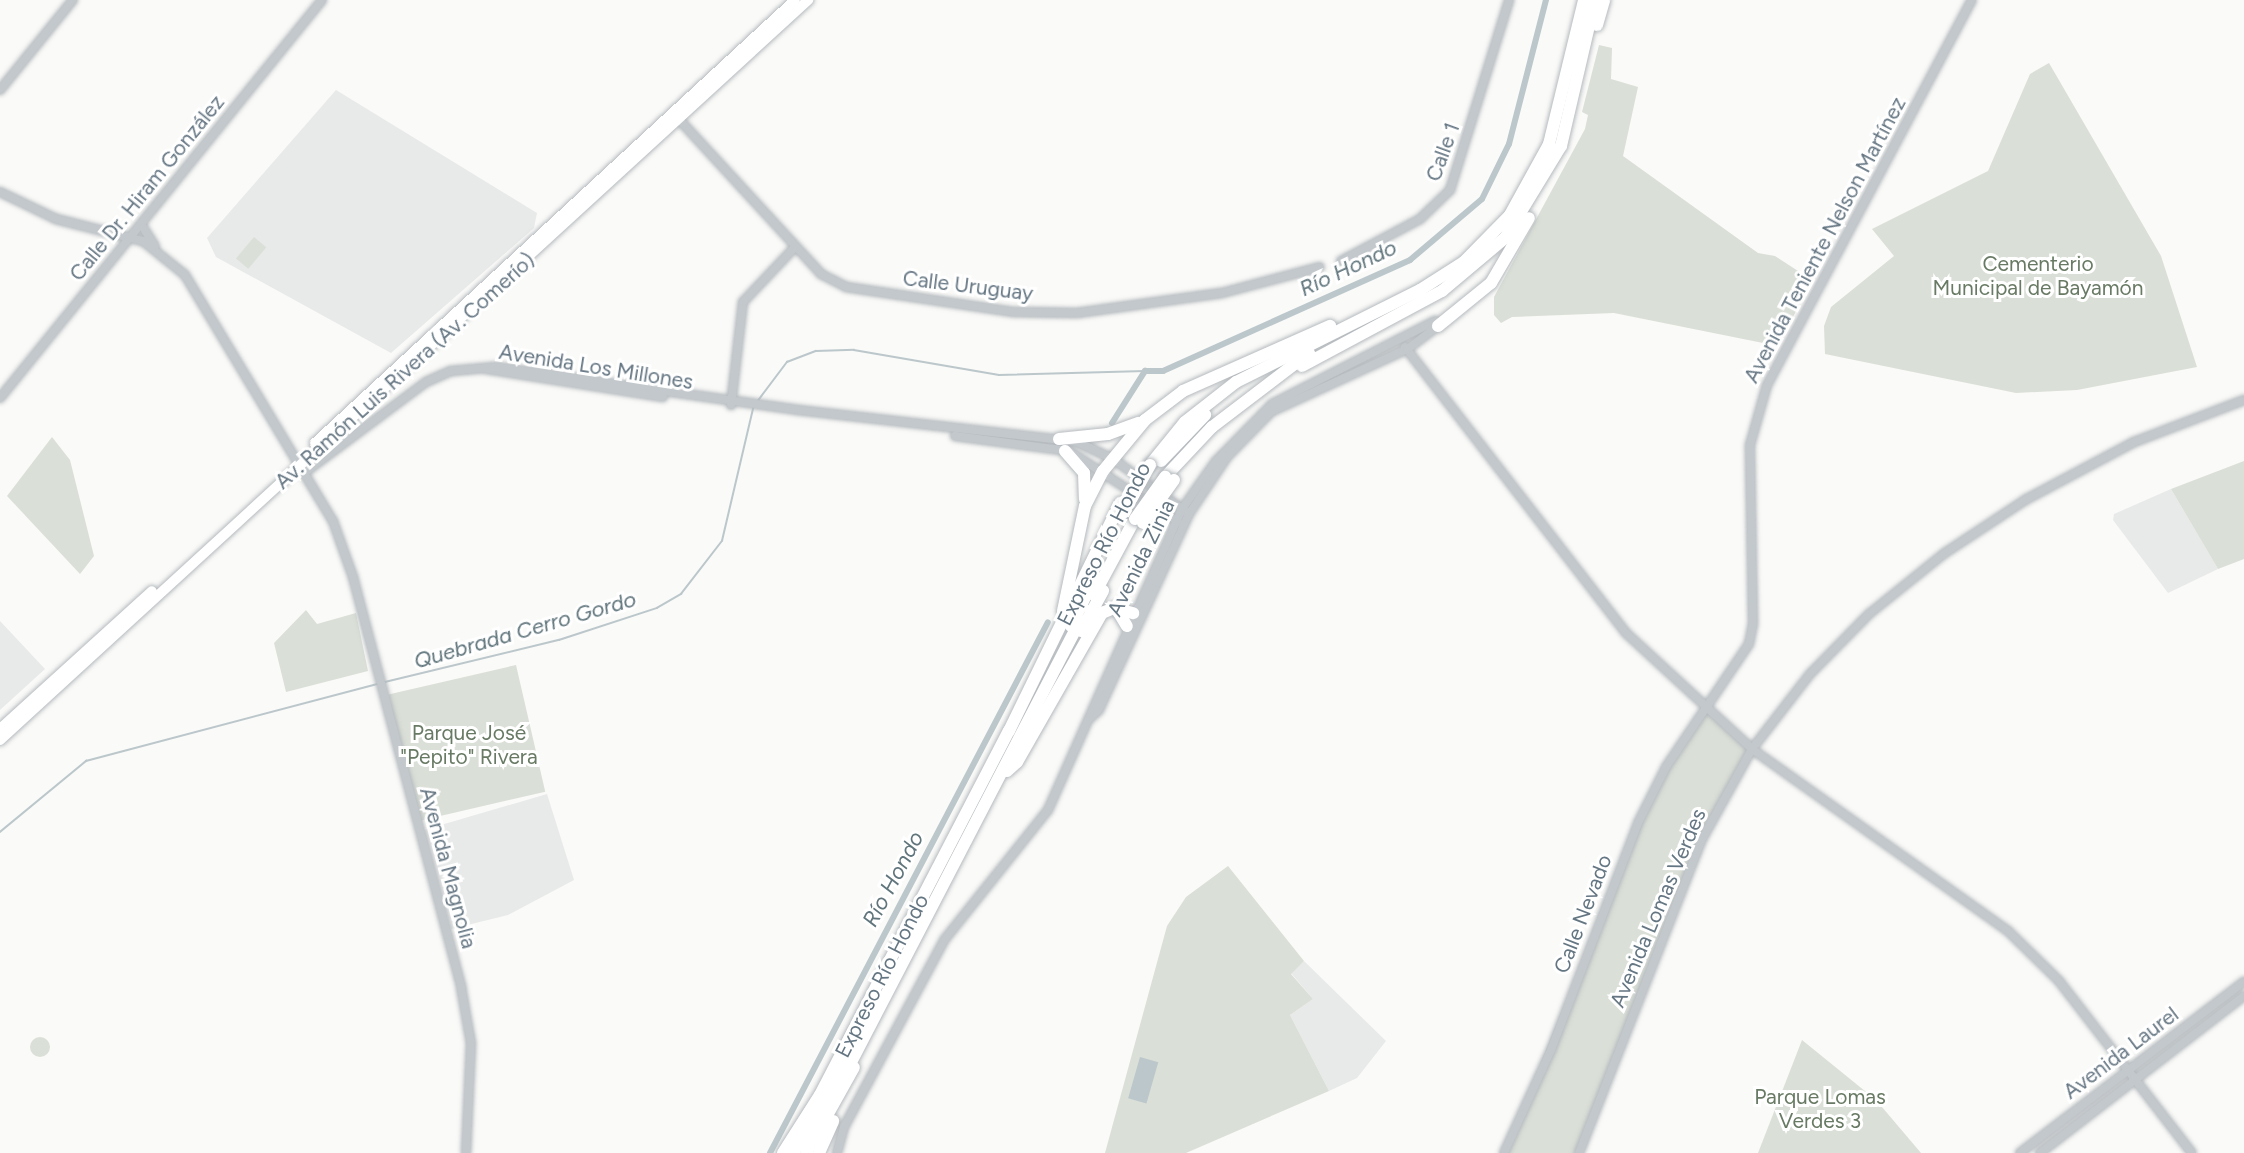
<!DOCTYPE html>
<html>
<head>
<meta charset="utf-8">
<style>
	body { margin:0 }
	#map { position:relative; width:2244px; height:1153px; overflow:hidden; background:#fafaf8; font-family:Figtree,sans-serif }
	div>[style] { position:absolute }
	.built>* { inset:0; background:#e8e9e9 }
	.green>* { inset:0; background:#dadfd7; transform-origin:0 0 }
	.round { border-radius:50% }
	.water>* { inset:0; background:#bbc7cb; transform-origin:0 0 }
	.stream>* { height:1.5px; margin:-0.75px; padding:0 0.75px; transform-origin:0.75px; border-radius:0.75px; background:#bbc7cb }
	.canal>* { height:6px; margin:-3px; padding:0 3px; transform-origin:3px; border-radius:3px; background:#bbc7cb }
	.roads { filter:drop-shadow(0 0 2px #b5babe) drop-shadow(0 0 2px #b5babe) }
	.tertiary>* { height:8px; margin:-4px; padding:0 4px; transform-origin:4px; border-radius:4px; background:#c3c8cc }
	.primary>* { height:10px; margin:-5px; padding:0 5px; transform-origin:5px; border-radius:5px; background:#fff }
	.motorway>* { height:12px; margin:-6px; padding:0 6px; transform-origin:6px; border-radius:6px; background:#fff }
	.bridges { filter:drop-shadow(0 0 2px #b4b9bd) drop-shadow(0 0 2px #b4b9bd) }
	.motorway-bridge>* { height:12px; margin:-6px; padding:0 6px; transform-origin:6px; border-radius:6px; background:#fff }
	span { translate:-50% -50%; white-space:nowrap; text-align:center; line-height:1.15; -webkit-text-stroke:6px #fff; paint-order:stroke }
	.street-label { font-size:21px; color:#657683 }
	.park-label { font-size:21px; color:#687a64 }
	.water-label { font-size:22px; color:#60757c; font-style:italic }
</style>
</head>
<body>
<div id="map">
	<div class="built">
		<i style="clip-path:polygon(336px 90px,537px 213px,534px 228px,391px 353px,216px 257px,207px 238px)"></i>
		<i style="clip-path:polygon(2171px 489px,2218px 569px,2168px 593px,2113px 520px,2114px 514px)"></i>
		<i style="clip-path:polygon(0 621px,45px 669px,0 710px)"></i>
		<i style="clip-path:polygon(547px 794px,574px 880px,508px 915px,451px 929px,424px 830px)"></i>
		<i style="clip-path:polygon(1304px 961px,1386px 1041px,1357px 1078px,1329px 1091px,1290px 1015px,1313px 999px,1291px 973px)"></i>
	</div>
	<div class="green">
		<i style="clip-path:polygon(1599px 45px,1612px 48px,1611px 79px,1638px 87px,1623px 156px,1758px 253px,1775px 256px,1812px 280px,1778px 346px,1614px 313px,1512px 317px,1501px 323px,1494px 315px,1494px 297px,1585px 129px,1588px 115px,1582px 112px)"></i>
		<i style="clip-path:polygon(2049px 63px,2161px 256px,2197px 367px,2077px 390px,2016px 393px,1825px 354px,1824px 326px,1831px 307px,1894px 256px,1872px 229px,1988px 171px,2030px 74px)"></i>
		<i style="left:254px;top:237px;width:16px;height:28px;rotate:40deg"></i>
		<i style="clip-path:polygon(52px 437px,70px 460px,94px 556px,80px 574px,7px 496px)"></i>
		<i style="clip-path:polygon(2244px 461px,2244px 559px,2218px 569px,2171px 489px)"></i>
		<i style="clip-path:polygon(306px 610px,317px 624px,356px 613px,368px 671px,286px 692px,274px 643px)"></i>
		<i style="left:516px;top:665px;width:130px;height:131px;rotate:77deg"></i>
		<i style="clip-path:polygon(1703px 709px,1752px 749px,1701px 841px,1579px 1153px,1504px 1153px,1638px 823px)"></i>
		<i style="clip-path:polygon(1228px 866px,1304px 961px,1291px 974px,1313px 999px,1290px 1015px,1329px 1091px,1186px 1153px,1105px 1153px,1167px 926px,1186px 897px)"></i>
		<i class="round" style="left:30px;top:1037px;width:20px;height:20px"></i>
		<i style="clip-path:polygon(1802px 1040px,1876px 1100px,1921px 1153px,1758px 1153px)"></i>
	</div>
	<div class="water">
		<i style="left:1140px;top:1057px;width:19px;height:43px;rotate:16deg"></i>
	</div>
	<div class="stream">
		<i style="left:757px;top:402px;width:50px;rotate:-53.1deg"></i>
		<i style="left:787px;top:362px;width:31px;rotate:-21deg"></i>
		<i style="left:816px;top:351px;width:38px;rotate:-2deg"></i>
		<i style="left:854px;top:350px;width:147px;rotate:9.8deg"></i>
		<i style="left:999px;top:375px;width:146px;rotate:-1.6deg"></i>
		<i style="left:385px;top:682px;width:179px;rotate:-13.6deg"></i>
		<i style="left:559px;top:640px;width:103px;rotate:-18.1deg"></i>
		<i style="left:657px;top:608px;width:28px;rotate:-30deg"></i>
		<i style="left:681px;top:594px;width:67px;rotate:-52.3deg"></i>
		<i style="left:722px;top:541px;width:136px;rotate:-76.8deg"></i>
		<i style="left:0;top:832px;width:112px;rotate:-39.5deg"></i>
		<i style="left:86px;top:761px;width:301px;rotate:-14.8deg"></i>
	</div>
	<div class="canal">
		<i style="left:1112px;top:423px;width:62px;rotate:-57.6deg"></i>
		<i style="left:1145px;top:371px;width:18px"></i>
		<i style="left:1163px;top:371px;width:271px;rotate:-24.2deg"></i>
		<i style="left:1410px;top:260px;width:94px;rotate:-40.3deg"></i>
		<i style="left:1482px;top:199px;width:61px;rotate:-63.9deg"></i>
		<i style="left:1509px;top:144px;width:149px;rotate:-75.6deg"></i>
		<i style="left:770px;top:1153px;width:599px;rotate:-62.37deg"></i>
	</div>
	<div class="roads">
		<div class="tertiary">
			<i style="left:0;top:90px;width:116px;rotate:-51deg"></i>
			<i style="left:675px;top:115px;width:216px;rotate:47.4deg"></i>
			<i style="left:821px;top:274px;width:28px;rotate:27deg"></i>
			<i style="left:846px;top:287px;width:170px;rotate:8.5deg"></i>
			<i style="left:1014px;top:312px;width:63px;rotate:0.9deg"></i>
			<i style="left:1077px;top:313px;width:146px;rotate:-7.9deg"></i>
			<i style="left:1222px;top:293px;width:101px;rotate:-14.9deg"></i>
			<i style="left:0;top:192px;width:62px;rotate:25.7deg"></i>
			<i style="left:56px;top:219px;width:90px;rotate:14.2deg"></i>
			<i style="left:143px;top:241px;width:54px;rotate:39deg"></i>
			<i style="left:185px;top:275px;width:287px;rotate:59deg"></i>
			<i style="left:333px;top:521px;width:59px;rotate:70.3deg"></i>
			<i style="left:353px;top:577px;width:424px;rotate:75.2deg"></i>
			<i style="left:461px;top:987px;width:57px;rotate:79.9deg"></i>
			<i style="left:471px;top:1043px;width:110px;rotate:92.6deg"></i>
			<i style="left:141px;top:224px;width:26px;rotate:58deg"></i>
			<i style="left:1341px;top:261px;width:89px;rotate:-28deg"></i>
			<i style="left:1420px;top:219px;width:42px;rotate:-44deg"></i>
			<i style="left:1450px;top:190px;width:199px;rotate:-72.7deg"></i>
			<i style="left:1405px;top:347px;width:361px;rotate:52.3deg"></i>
			<i style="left:1626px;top:633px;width:171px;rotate:42.6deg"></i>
			<i style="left:1752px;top:749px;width:314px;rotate:35.4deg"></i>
			<i style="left:2008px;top:931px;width:71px;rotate:44.4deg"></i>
			<i style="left:2059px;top:981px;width:217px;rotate:52.3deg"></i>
			<i style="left:486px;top:369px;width:179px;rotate:9deg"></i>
			<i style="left:0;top:398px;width:512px;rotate:-51.03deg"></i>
			<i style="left:731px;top:405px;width:104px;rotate:-83.4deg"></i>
			<i style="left:743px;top:302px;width:76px;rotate:-46.6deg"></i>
			<i style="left:955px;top:436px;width:115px;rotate:7.5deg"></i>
			<i style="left:1069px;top:451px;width:130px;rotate:33.1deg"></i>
			<i style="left:304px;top:473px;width:152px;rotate:-36.7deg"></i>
			<i style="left:426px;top:382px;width:27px;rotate:-24deg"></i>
			<i style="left:451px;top:371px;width:45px;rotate:-5.1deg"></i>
			<i style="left:496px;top:367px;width:305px;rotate:8.1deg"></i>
			<i style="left:798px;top:410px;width:281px;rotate:6.5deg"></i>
			<i style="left:1077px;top:442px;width:38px;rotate:25deg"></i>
			<i style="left:1112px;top:458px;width:92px;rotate:36.1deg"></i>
			<i style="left:837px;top:1153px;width:27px;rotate:-75deg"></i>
			<i style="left:844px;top:1127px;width:213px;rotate:-61.8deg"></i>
			<i style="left:945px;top:939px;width:165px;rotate:-51.4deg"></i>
			<i style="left:1048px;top:810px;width:329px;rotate:-66deg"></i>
			<i style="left:1182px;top:509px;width:59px;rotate:-54.7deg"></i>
			<i style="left:1216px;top:461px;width:80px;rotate:-45.5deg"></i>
			<i style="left:1272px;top:404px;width:183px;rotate:-27deg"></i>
			<i style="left:1435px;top:321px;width:6px;rotate:59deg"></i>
			<i style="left:1438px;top:326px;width:39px;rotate:143deg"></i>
			<i style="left:1407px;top:349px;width:149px;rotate:155.3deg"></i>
			<i style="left:1272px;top:411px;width:64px;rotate:134.4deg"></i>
			<i style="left:1227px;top:457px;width:69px;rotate:123.7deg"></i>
			<i style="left:1189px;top:514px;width:216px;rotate:114.7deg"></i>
			<i style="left:1099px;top:710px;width:13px;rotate:138deg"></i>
			<i style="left:1504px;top:1153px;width:113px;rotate:-65.5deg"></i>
			<i style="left:1551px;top:1050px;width:243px;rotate:-69deg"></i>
			<i style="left:1638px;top:823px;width:63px;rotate:-63.4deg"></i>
			<i style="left:1666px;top:767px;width:148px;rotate:-56deg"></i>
			<i style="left:1749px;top:644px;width:20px;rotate:-79deg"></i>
			<i style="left:1753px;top:624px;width:179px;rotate:-91deg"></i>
			<i style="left:1750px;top:445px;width:62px;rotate:-74.2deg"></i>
			<i style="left:1767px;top:385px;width:436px;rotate:-62deg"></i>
			<i style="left:1579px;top:1153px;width:335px;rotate:-68.6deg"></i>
			<i style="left:1701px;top:841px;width:105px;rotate:-61deg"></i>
			<i style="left:1752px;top:749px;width:95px;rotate:-52.3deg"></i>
			<i style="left:1810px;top:674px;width:84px;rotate:-45.5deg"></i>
			<i style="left:1869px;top:614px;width:97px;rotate:-38.8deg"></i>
			<i style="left:1945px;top:553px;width:96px;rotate:-33.5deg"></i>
			<i style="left:2025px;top:500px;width:123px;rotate:-28deg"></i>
			<i style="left:2134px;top:442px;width:118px;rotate:-20.9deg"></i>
			<i style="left:2020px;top:1153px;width:282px;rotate:-37.4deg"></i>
			<i style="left:2040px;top:1153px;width:257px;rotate:-37.6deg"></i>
		</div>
		<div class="primary">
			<i style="left:315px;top:443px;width:653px;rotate:-42.7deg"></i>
			<i style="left:0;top:729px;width:205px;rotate:-42.2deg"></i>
			<i style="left:0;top:740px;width:1096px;rotate:-42.48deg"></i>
		</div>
		<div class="motorway">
			<i style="left:1597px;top:25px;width:26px;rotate:-74deg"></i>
			<i style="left:1438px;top:326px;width:68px;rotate:-39.1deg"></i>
			<i style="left:1491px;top:283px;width:75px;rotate:-59.7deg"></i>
			<i style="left:1302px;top:366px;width:159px;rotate:-28.2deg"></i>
			<i style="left:1442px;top:291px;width:82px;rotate:-40.1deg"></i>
			<i style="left:1505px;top:238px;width:108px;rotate:-58.7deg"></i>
			<i style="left:1561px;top:146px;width:150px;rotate:-76.9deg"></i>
			<i style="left:1059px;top:439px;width:49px;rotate:-5.8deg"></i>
			<i style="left:1108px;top:434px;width:33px;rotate:-20deg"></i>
			<i style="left:1065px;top:451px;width:29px;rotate:49deg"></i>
			<i style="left:1084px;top:473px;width:26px;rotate:88deg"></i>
			<i style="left:1161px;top:461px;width:64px;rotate:-46.3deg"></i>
			<i style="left:1150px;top:465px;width:55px;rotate:-50.9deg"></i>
			<i style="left:1185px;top:422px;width:65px;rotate:-38.1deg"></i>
			<i style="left:1236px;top:382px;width:206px;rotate:-26.6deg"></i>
			<i style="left:1420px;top:290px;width:52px;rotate:-32.5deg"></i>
			<i style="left:1464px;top:262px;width:66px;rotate:-45.6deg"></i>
			<i style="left:1510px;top:215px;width:81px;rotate:-61.2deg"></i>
			<i style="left:1549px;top:144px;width:148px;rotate:-76.3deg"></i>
			<i style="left:1165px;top:477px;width:69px;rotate:-46.8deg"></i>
			<i style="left:1212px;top:427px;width:122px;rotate:-37.3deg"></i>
			<i style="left:1094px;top:595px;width:86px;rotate:-61.7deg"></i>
			<i style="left:1116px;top:608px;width:21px;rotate:59deg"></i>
			<i style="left:1063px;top:611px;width:107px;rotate:-78.2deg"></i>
			<i style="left:1085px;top:506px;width:39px;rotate:-63deg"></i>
			<i style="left:1103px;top:471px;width:66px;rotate:-50.5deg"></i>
			<i style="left:1145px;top:420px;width:48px;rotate:-37.3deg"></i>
			<i style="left:1183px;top:391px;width:161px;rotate:-23.9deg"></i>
			<i style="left:1071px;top:626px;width:48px;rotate:-64deg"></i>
			<i style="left:1081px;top:631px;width:46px;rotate:-61.2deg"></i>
			<i style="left:1007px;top:771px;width:13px;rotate:-42deg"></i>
			<i style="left:1017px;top:762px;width:172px;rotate:-60.3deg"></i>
			<i style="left:1102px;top:613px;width:13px;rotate:-23deg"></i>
			<i style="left:1114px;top:608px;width:20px;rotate:15deg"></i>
			<i style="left:846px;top:1072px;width:508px;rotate:-62.58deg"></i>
			<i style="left:783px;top:1153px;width:69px;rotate:-57.5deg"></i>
			<i style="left:820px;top:1095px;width:410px;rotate:-62.6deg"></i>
			<i style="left:1009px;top:731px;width:254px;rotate:-64deg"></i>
			<i style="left:793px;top:1153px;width:104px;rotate:-59.5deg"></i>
			<i style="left:806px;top:1153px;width:98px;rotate:-60.8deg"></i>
			<i style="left:819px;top:1153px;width:35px;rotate:-66deg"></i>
		</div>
	</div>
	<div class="bridges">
		<div class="motorway-bridge">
			<i style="left:1123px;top:513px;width:55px;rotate:-60.6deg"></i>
			<i style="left:1135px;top:519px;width:52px;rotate:-54.5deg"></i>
			<i style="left:1143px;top:523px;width:53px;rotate:-54.2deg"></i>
		</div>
	</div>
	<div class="street-label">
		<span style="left:1443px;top:152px;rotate:-70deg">Calle 1</span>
		<span style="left:147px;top:188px;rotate:-51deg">Calle Dr. Hiram González</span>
		<span style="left:1825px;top:240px;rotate:-62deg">Avenida Teniente Nelson Martínez</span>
		<span style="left:968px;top:286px;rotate:7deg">Calle Uruguay</span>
		<span style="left:596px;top:367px;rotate:9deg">Avenida Los Millones</span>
		<span style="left:405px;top:371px;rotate:-42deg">Av. Ramón Luis Rivera (Av. Comerío)</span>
		<span style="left:1104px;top:544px;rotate:-63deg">Expreso Río Hondo</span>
		<span style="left:1141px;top:558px;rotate:-64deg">Avenida Zinia</span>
		<span style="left:448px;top:868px;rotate:75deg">Avenida Magnolia</span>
		<span style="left:1658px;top:908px;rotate:-67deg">Avenida Lomas Verdes</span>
		<span style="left:1583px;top:914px;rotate:-69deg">Calle Nevado</span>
		<span style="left:882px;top:976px;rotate:-63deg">Expreso Río Hondo</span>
		<span style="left:2121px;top:1053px;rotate:-37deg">Avenida Laurel</span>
	</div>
	<div class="park-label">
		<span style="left:2038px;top:276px">Cementerio<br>Municipal de Bayamón</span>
		<span style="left:469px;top:745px">Parque José<br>"Pepito" Rivera</span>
		<span style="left:1820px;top:1109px">Parque Lomas<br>Verdes 3</span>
	</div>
	<div class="water-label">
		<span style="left:1348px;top:268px;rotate:-25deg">Río Hondo</span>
		<span style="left:525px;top:630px;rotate:-16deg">Quebrada Cerro Gordo</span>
		<span style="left:893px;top:879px;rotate:-62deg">Río Hondo</span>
	</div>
</div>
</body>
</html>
